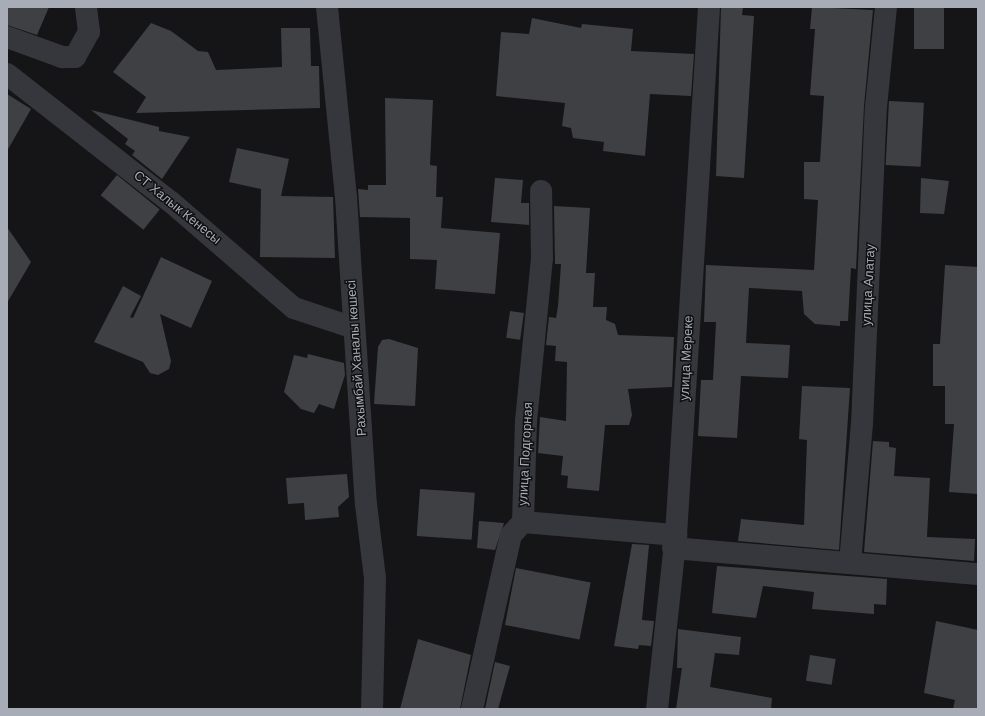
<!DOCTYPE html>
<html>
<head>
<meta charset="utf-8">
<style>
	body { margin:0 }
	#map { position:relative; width:985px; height:716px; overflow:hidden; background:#151517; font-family:Arial,sans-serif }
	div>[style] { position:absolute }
	.building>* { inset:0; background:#3f4044; transform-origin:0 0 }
	.minor>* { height:22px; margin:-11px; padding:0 11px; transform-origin:11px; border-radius:11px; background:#36373c }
	.tertiary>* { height:22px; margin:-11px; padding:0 11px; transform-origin:11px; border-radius:11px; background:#36373c }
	span { translate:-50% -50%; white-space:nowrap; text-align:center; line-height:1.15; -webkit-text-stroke:3px #101012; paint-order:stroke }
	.street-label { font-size:13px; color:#a7acb7 }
	.frame { position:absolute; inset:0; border:8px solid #a7acb7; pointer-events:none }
</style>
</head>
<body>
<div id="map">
	<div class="building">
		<i style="clip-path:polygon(7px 7px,49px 7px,37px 35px,7px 25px)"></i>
		<i style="clip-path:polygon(721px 7px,743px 7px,742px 15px,754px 16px,744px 178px,716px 176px)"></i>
		<i style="clip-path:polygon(812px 7px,873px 10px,864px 106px,856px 269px,851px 268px,848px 321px,840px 321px,840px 326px,815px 324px,804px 314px,802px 291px,749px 288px,746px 343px,790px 345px,788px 378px,741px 376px,737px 438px,698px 436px,701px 380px,713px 380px,716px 322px,704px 322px,706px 265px,814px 270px,818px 200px,804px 199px,804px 162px,820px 162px,824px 96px,810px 95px,815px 29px,810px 29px)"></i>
		<i style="left:914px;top:7px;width:30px;height:42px"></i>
		<i style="clip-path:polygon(532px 18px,581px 28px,582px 24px,633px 29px,631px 51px,694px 54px,691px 96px,650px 94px,645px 156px,603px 151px,604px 142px,573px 138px,571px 128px,562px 126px,565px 103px,496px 96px,501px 32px,529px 34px)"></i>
		<i style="clip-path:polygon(151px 23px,171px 31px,198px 51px,208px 52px,216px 70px,282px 67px,281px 28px,310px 28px,311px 66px,319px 66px,320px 108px,136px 113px,146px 97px,113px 72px)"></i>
		<i style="clip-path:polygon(7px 94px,31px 109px,7px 151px)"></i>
		<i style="clip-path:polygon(385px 98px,433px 100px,430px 165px,437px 166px,436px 197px,443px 197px,441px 228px,500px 233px,495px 294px,435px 289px,437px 260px,410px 259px,410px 218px,360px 217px,358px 189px,368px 190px,368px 185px,386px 185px)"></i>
		<i style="left:889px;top:101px;width:35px;height:64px;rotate:3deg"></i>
		<i style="clip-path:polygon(91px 110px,159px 127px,159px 131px,190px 137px,162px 179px,132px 155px,135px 151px,125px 144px,128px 139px)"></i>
		<i style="clip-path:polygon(237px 148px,289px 159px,281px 196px,333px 197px,335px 258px,260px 257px,261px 189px,229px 182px)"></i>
		<i style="left:117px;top:175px;width:55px;height:26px;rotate:39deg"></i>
		<i style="clip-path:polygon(495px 178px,523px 180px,521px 203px,529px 203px,529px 225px,491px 222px)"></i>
		<i style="clip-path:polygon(921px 178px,949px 181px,944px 214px,920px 213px)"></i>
		<i style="clip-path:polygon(554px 206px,590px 208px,586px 273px,595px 273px,593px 307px,607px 307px,606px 320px,615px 324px,618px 335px,674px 337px,672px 387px,628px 389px,632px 415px,629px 425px,605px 425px,599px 491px,567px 488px,568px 476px,561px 475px,563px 456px,538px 453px,540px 417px,566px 421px,567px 362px,555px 361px,556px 346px,546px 345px,549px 317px,556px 318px,558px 306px,561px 264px,555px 264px)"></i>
		<i style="clip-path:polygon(7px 227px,31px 262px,7px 303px)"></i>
		<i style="clip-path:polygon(161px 257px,212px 281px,191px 328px,160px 314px,171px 361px,169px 369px,158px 375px,150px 373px,143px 362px,94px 342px,123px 286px,141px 296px,130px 317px,133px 318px)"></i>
		<i style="clip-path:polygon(945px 265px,978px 267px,978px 494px,949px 492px,954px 424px,945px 424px,945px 386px,933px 386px,933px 344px,940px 344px)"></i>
		<i style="left:510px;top:311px;width:14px;height:27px;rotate:8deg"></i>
		<i style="clip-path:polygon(389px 339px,418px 348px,415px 406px,374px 404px,378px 347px,382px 340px)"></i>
		<i style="clip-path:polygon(308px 354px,344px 363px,345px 375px,334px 409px,319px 404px,314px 413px,301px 409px,284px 392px,294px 355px,307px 358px)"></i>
		<i style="clip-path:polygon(802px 386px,850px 388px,839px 550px,738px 541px,741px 519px,804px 525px,807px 440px,799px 439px)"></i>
		<i style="clip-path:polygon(873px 441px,889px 442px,889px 447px,896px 448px,894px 476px,930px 478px,927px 537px,975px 539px,974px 561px,864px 552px)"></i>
		<i style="clip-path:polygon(347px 474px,349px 497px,338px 507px,339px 517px,305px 520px,304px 503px,288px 504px,286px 478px)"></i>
		<i style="left:420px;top:489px;width:55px;height:47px;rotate:4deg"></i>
		<i style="clip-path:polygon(479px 521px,504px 523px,495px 550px,477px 548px)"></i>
		<i style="clip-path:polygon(632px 544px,649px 545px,642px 620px,654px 621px,651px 646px,639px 645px,638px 649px,614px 646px)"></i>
		<i style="clip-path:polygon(717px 566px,887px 579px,886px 605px,874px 604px,874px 614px,812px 609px,814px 592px,763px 586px,756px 618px,712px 613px)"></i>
		<i style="left:516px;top:568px;width:76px;height:58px;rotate:11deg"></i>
		<i style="clip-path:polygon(936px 621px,978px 630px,978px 709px,953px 709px,955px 700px,924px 693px)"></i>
		<i style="clip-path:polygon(678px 629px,741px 637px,739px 655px,715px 653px,710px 687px,772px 698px,771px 709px,676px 709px,682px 668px,677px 668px)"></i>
		<i style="clip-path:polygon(418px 639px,471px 655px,460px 709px,400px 709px)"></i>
		<i style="left:810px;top:655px;width:26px;height:26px;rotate:9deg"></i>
		<i style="clip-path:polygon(495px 662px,510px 666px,498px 709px,485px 709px)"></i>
	</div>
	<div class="minor">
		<i style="left:327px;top:7px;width:191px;rotate:84.3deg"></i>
		<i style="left:346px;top:197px;width:308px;rotate:86.3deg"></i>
		<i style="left:366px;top:504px;width:75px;rotate:83.1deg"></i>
		<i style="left:375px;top:578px;width:131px;rotate:91.3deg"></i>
		<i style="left:7px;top:37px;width:59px;rotate:20deg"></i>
		<i style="left:62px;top:57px;width:13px"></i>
		<i style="left:75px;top:57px;width:29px;rotate:-61deg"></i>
		<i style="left:89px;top:32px;width:25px;rotate:-97deg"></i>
		<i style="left:7px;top:74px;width:208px;rotate:38deg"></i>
		<i style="left:171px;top:202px;width:162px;rotate:40.8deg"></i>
		<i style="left:294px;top:308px;width:63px;rotate:18.4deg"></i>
		<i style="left:523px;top:522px;width:154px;rotate:4.9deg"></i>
		<i style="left:673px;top:548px;width:306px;rotate:4.9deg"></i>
		<i style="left:850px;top:563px;width:140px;rotate:-85.1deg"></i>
		<i style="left:862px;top:424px;width:317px;rotate:-87.5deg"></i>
		<i style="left:876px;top:107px;width:100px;rotate:-84.3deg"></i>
		<i style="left:472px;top:709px;width:178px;rotate:-77.4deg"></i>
		<i style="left:511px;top:535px;width:18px;rotate:-47deg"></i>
		<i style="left:523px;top:522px;width:101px;rotate:-88.3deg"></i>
		<i style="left:526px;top:421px;width:163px;rotate:-84.4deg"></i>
		<i style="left:542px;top:259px;width:68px;rotate:-90.8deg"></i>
	</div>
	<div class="tertiary">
		<i style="left:657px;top:709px;width:175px;rotate:-83.8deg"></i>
		<i style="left:676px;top:535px;width:529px;rotate:-86.42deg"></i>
	</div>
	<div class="street-label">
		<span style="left:177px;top:208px;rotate:39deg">СТ Халык Кенесы</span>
		<span style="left:869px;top:285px;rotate:-87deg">улица Алатау</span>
		<span style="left:357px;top:358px;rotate:-94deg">Рахымбай Ханалы көшесі</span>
		<span style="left:687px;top:358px;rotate:-87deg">улица Мереке</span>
		<span style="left:526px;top:454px;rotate:-87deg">улица Подгорная</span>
	</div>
	<div class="frame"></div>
</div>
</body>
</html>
